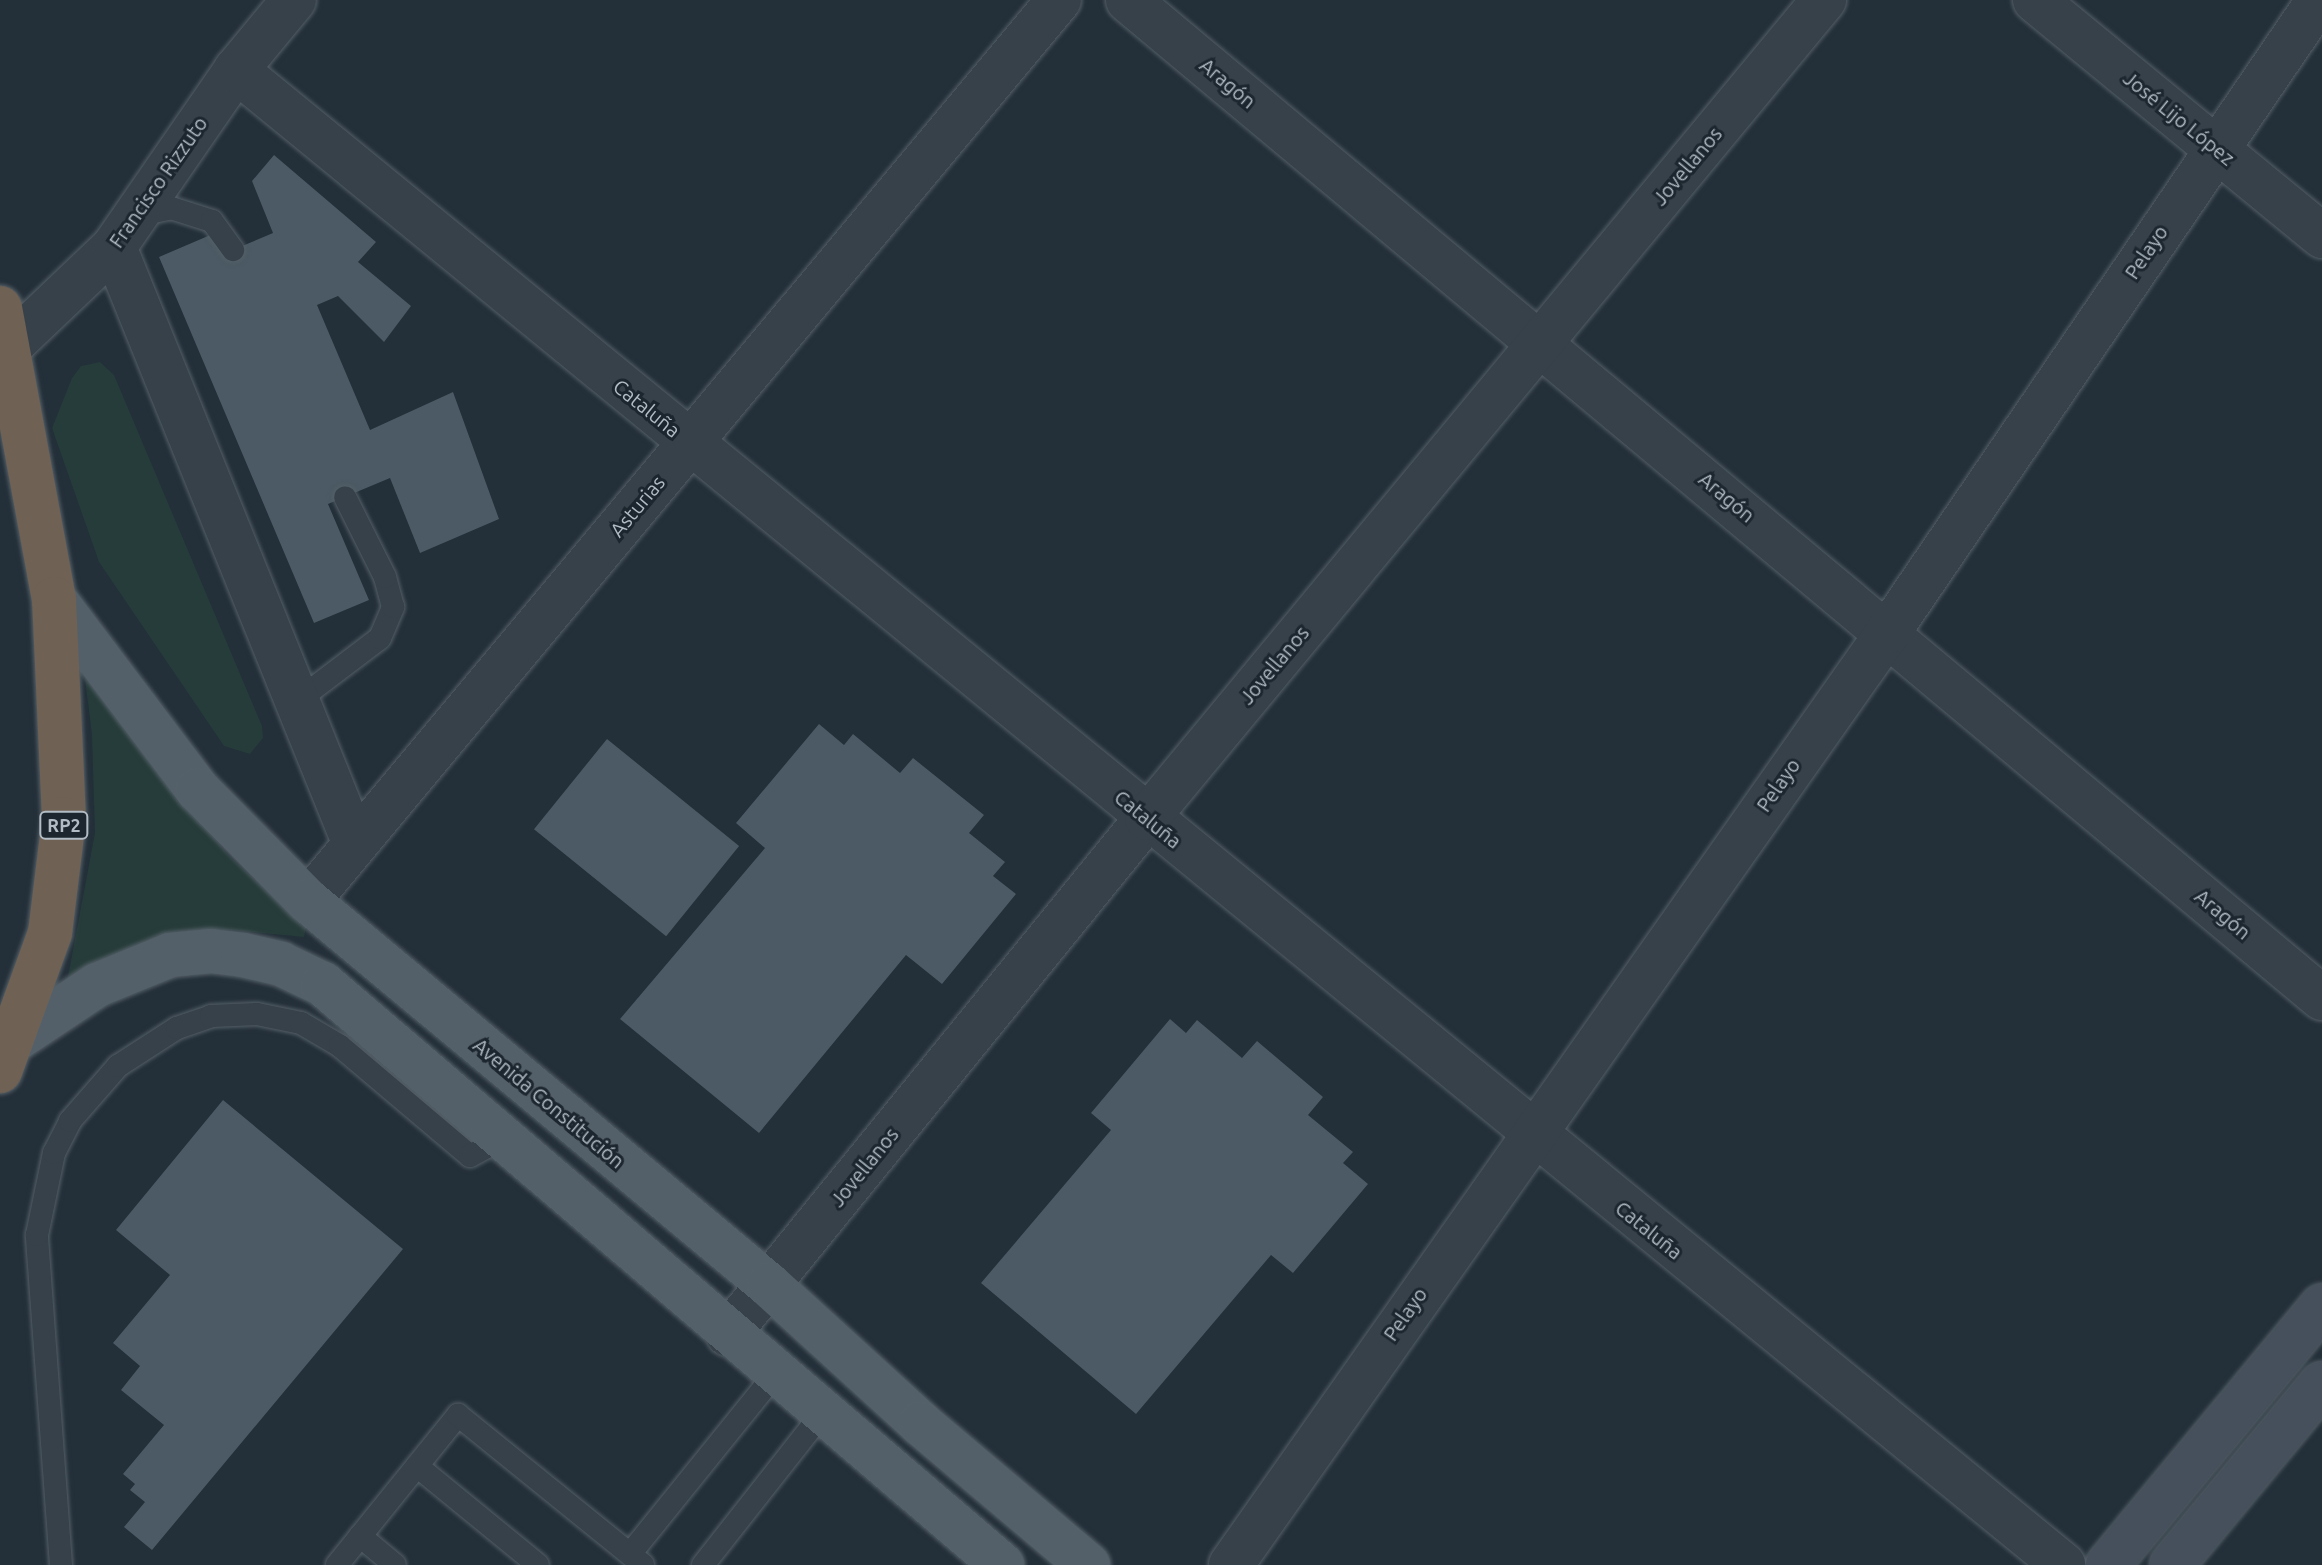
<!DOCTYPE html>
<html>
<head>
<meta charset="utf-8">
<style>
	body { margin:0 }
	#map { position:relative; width:2322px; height:1565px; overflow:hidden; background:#232f39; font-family:Ubuntu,sans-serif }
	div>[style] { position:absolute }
	.green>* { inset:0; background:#263c3a }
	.building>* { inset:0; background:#4b5a64; transform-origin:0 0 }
	.roads { filter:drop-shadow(0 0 2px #545f67) drop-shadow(0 0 2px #545f67) }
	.lane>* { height:22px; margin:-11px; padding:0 11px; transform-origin:11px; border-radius:11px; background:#364149 }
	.street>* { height:44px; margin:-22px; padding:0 22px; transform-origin:22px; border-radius:22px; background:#364149 }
	.secondary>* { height:44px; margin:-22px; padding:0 22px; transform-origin:22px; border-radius:22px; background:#45505c }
	.primary>* { height:44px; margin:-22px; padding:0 22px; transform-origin:22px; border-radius:22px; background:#546069 }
	.highway>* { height:44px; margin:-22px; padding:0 22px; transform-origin:22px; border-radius:22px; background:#6f6154 }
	span { translate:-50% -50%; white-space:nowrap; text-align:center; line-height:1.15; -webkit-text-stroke:6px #1c262e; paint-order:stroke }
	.shield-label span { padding:2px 6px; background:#1c262e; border:2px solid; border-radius:6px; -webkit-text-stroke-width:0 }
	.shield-label { font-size:18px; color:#b1bcc5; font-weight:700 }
	.street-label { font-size:20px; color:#b1bcc5 }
</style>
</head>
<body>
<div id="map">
	<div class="green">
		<i style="clip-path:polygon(100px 362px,114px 375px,262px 726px,263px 738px,250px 754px,224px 746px,99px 562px,52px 428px,72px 378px,81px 366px)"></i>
		<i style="clip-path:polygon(92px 677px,148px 756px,228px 855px,306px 928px,304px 937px,232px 930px,186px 932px,67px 982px,95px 833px,92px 735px,85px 679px)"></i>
	</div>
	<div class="building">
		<i style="clip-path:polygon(274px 155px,376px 242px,358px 262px,411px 306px,384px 342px,338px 296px,317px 305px,370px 430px,453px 392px,499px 519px,420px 553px,390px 478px,328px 504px,369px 600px,314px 623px,159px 257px,215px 233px,223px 254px,273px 233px,252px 181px)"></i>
		<i style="clip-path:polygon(819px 724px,844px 745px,853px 734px,900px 773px,913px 758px,984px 815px,969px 833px,1005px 862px,993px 876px,1016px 894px,942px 984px,906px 955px,759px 1133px,620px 1019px,765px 848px,736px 823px)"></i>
		<i style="left:607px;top:739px;width:170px;height:116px;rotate:39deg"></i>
		<i style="clip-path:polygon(1170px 1019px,1186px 1033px,1197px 1020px,1242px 1058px,1257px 1041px,1323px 1097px,1308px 1115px,1353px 1152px,1343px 1163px,1368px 1184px,1293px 1273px,1271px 1255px,1136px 1414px,981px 1283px,1111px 1130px,1091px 1113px)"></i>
		<i style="clip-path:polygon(223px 1100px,403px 1249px,152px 1550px,124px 1527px,145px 1502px,130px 1490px,135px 1484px,123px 1474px,164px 1425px,121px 1390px,140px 1366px,113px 1343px,170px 1275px,116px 1230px)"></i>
	</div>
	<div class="roads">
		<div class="lane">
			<i style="left:139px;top:215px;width:33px;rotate:-12deg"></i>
			<i style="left:171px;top:208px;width:43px;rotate:17.6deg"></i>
			<i style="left:212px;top:221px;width:36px;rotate:54deg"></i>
			<i style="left:297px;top:701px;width:104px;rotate:-37.2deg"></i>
			<i style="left:380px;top:638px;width:34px;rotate:-67deg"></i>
			<i style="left:393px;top:607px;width:31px;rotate:-105deg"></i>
			<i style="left:385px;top:577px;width:89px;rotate:-116.6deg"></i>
			<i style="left:417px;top:1466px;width:156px;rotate:39.3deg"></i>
			<i style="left:360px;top:1536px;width:45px;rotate:39.6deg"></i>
			<i style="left:630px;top:1554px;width:231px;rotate:-51.1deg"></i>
			<i style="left:61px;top:1565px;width:331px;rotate:-94.2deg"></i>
			<i style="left:37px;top:1235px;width:84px;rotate:-78.3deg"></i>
			<i style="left:54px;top:1153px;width:36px;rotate:-63deg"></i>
			<i style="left:70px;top:1121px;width:73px;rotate:-48.9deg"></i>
			<i style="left:118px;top:1066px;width:70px;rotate:-32.8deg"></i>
			<i style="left:177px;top:1028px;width:36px;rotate:-19deg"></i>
			<i style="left:211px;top:1016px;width:46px;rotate:-2.5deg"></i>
			<i style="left:257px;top:1014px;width:45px;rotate:11.6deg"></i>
			<i style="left:301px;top:1023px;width:45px;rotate:30.5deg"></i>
			<i style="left:340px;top:1046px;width:170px;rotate:40.2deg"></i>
			<i style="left:470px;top:1156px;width:42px;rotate:-28.4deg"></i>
			<i style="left:337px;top:1565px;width:193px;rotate:-51.1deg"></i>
			<i style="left:458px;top:1415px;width:238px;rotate:39deg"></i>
			<i style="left:703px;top:1565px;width:192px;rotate:-51.8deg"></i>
		</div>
		<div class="street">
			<i style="left:1128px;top:0;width:1556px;rotate:39.89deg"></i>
			<i style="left:2035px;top:0;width:372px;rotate:39.4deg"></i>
			<i style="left:236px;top:70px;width:2361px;rotate:39.29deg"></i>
			<i style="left:114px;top:247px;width:642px;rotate:68.03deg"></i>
			<i style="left:7px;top:349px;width:148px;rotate:-43.6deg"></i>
			<i style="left:114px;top:247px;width:215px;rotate:-55.4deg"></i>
			<i style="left:236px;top:70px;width:91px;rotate:-50.4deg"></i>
			<i style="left:308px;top:901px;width:1173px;rotate:-50.19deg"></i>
			<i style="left:728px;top:1334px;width:665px;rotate:-50.92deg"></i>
			<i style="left:1147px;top:818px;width:1062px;rotate:-50.39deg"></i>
			<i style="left:1231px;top:1565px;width:1143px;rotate:-54.84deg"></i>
			<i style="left:1889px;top:631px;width:764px;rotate:-55.73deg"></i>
		</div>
		<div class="secondary">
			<i style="left:2108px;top:1565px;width:336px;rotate:-50.4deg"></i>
			<i style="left:2172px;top:1565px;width:235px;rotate:-50.4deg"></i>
		</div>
		<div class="primary">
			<i style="left:54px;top:599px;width:239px;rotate:53deg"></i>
			<i style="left:198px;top:790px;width:156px;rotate:45.3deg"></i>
			<i style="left:308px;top:901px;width:600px;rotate:39.79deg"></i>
			<i style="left:769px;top:1285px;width:206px;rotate:42.4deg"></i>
			<i style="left:921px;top:1424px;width:219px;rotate:40.2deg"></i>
			<i style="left:10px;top:1043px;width:105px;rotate:-33.7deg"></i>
			<i style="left:97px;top:985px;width:79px;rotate:-22.3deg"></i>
			<i style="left:170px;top:955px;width:41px;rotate:-5.6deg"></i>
			<i style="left:211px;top:951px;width:32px;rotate:7deg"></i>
			<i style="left:243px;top:955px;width:39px;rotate:13deg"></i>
			<i style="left:281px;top:964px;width:47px;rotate:25.5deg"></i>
			<i style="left:323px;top:984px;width:894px;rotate:40.55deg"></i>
		</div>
		<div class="highway">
			<i style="left:0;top:308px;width:296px;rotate:79.5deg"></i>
			<i style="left:54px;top:599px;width:220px;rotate:87.4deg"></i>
			<i style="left:64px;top:819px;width:115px;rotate:97deg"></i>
			<i style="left:50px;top:933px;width:147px;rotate:109.9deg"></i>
		</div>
	</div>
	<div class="shield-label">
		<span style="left:64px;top:825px">RP2</span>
	</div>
	<div class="street-label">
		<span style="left:1228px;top:83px;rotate:40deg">Aragón</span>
		<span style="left:2179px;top:118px;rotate:39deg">José Lijo López</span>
		<span style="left:1687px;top:166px;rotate:-50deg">Jovellanos</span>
		<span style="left:158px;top:182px;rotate:-55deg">Francisco Rizzuto</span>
		<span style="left:2146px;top:252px;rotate:-56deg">Pelayo</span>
		<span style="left:647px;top:408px;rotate:39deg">Cataluña</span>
		<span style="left:1727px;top:497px;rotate:40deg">Aragón</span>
		<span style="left:637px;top:506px;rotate:-50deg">Asturias</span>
		<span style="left:1274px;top:665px;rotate:-50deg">Jovellanos</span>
		<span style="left:1778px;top:785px;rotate:-55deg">Pelayo</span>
		<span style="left:1148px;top:819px;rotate:39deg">Cataluña</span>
		<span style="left:2223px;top:914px;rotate:40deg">Aragón</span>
		<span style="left:549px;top:1103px;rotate:40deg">Avenida Constitución</span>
		<span style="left:864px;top:1167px;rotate:-51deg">Jovellanos</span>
		<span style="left:1649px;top:1230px;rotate:39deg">Cataluña</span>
		<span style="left:1405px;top:1314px;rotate:-55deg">Pelayo</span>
	</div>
</div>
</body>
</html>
